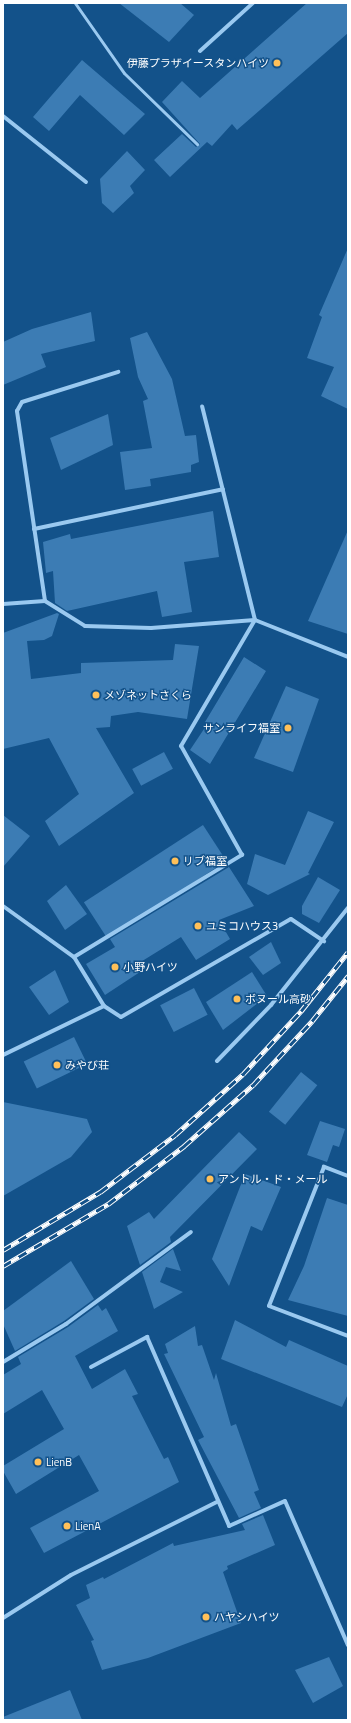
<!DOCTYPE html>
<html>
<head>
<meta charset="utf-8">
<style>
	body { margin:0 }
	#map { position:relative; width:351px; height:1723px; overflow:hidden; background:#13528a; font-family:"Titillium Web","Noto Sans JP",sans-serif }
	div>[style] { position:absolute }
	.building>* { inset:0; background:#3c7cb4; transform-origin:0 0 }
	.lane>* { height:3px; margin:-1.5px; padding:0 1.5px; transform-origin:1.5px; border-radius:1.5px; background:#9ac9f0 }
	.street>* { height:4px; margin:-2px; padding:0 2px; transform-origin:2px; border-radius:2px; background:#9ac9f0 }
	.rail>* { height:4.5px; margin-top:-2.25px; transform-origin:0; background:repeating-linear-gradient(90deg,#13528a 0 9px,#fff 0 18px); box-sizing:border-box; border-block:1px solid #fff }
	.dots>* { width:11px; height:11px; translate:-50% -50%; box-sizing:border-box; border:2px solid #13528a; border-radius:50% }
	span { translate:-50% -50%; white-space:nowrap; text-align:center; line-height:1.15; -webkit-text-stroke:3px #13528a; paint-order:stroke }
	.poi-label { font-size:11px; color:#fff }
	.right { translate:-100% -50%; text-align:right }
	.left { translate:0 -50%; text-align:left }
	.frame { position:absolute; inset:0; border:4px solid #fff; pointer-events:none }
</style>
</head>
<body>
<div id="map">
	<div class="building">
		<i style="clip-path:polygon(119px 3px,180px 3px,194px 15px,169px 42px)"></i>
		<i style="clip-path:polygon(307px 3px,348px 3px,348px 33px,237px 130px,232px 124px,212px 146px,207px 142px,170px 177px,154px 160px,182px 134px,196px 147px,200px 144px,162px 102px,182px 81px,200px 98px)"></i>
		<i style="clip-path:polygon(82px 60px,145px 114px,124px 135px,80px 95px,49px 131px,33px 117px)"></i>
		<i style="clip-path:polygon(127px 151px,145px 170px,130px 186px,134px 193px,113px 213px,102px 203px,100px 179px)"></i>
		<i style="clip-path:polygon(348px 248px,348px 409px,321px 396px,334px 367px,307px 358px,322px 317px,319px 315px)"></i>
		<i style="clip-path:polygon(91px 312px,95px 341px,41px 354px,46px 367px,3px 385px,3px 342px,32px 329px)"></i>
		<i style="clip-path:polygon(147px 332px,172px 379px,185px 436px,196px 435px,199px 462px,191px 465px,191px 472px,150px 479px,151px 486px,125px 490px,120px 452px,152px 448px,143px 401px,148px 399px,138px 377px,130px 338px)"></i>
		<i style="clip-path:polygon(108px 414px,113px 445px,61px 470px,50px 438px)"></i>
		<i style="clip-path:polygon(213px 511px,219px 557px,184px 562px,192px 612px,162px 617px,157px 591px,67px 611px,55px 603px,53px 571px,46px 573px,43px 542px,70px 534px,71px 539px)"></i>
		<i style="clip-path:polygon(348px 530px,348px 634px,308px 621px)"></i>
		<i style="clip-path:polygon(57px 613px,59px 614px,52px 636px,44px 640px,27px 641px,31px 679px,81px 673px,81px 663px,173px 660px,175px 644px,199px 646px,187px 719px,138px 712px,111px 716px,110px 727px,96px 728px,134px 793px,59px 846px,45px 821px,79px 794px,49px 738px,3px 749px,3px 633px)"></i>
		<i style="clip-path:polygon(244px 657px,266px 671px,210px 764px,190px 750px,206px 726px,211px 723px,205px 722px)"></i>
		<i style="clip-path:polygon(286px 686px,319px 699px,293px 772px,254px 758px)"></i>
		<i style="left:164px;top:752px;width:19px;height:36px;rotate:62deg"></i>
		<i style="clip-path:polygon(308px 811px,334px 822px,308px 873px,310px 874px,268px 895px,247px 884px,255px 854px,285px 865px)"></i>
		<i style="clip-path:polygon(3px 815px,30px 836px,3px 867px)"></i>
		<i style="left:203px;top:825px;width:43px;height:142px;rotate:57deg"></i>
		<i style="clip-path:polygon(229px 867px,254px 906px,219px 920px,230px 939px,196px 960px,181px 937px,139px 963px,143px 970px,105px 995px,86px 964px,115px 947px,110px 939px)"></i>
		<i style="clip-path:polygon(318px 877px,340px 890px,319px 923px,302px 914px,302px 906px)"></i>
		<i style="clip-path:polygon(66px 885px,87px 914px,65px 930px,47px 901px)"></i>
		<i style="clip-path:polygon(271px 942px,281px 963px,263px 975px,249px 957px)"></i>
		<i style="clip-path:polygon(55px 970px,69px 1002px,49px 1015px,29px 987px)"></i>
		<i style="clip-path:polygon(252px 972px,267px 996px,223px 1030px,206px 1002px)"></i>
		<i style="left:194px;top:988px;width:30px;height:38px;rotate:63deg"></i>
		<i style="left:74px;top:1037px;width:30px;height:56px;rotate:64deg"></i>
		<i style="left:301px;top:1072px;width:21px;height:51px;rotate:39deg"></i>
		<i style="clip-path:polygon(3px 1102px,87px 1119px,92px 1132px,71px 1157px,3px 1196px)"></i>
		<i style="clip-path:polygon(320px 1121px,345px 1129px,339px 1147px,333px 1145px,327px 1162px,307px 1155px)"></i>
		<i style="clip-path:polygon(239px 1132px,257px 1149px,170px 1237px,171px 1242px,140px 1265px,127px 1226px,149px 1212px,154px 1219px)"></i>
		<i style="clip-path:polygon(245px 1174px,281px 1187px,262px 1231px,251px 1226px,229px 1286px,212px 1259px)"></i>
		<i style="clip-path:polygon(327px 1198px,348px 1205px,348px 1316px,288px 1300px,304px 1266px)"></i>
		<i style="clip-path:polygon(173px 1249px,181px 1271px,166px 1267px,160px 1282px,183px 1292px,154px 1309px,142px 1272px)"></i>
		<i style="clip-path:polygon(71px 1261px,94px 1299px,64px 1321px,15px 1351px,3px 1324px,3px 1311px)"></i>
		<i style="clip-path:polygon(98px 1305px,102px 1311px,106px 1308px,118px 1331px,75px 1356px,92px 1389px,125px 1369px,138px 1394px,132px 1396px,164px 1459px,168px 1457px,179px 1482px,44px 1553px,30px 1528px,99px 1491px,79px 1455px,16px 1494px,3px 1471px,3px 1466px,64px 1429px,42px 1390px,3px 1414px,3px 1375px,21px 1364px,18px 1357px,68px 1327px)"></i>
		<i style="clip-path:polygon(235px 1320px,286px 1347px,289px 1340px,348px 1366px,348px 1394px,342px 1407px,221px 1359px)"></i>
		<i style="clip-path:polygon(195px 1326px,198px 1346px,202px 1345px,214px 1380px,216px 1373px,231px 1426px,236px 1424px,259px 1490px,254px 1492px,261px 1508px,239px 1518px,198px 1440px,204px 1437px,164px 1354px,168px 1353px,165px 1344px)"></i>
		<i style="clip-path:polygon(263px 1515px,275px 1545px,227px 1566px,228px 1569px,223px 1572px,241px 1623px,148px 1658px,102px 1670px,91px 1641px,94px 1640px,76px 1605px,90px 1598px,86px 1585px,103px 1577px,104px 1579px,173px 1543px,174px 1546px,245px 1530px,242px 1524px)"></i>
		<i style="clip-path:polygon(329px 1657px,343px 1686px,313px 1703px,295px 1670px)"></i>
		<i style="clip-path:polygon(70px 1690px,82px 1720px,3px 1720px,3px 1717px)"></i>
	</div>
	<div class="lane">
		<i style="left:75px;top:3px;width:85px;rotate:55deg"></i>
		<i style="left:124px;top:73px;width:102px;rotate:44.2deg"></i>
	</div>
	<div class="street">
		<i style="left:200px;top:51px;width:72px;rotate:-42.2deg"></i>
		<i style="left:3px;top:116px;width:106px;rotate:38.5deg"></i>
		<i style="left:34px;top:529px;width:193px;rotate:-11.9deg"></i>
		<i style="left:45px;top:601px;width:192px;rotate:-98.4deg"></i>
		<i style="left:17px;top:411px;width:10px;rotate:-61deg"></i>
		<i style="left:22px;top:402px;width:101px;rotate:-17.4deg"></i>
		<i style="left:3px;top:604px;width:42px;rotate:-4.1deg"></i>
		<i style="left:45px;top:601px;width:47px;rotate:32deg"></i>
		<i style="left:85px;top:626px;width:66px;rotate:1.7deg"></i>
		<i style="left:151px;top:628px;width:104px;rotate:-4.4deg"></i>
		<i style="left:255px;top:620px;width:100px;rotate:21.7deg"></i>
		<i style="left:3px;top:906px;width:87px;rotate:35.7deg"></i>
		<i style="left:74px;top:957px;width:57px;rotate:58.5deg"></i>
		<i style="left:104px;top:1006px;width:112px;rotate:154.1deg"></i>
		<i style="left:74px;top:957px;width:197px;rotate:-31.3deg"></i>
		<i style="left:242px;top:855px;width:125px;rotate:-119.2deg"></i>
		<i style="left:181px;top:746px;width:146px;rotate:-59.6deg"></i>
		<i style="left:255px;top:620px;width:220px;rotate:-103.9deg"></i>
		<i style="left:104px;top:1006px;width:20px;rotate:33deg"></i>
		<i style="left:121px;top:1017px;width:196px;rotate:-30deg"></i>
		<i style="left:291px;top:919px;width:40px;rotate:34deg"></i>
		<i style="left:217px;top:1061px;width:78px;rotate:-46deg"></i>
		<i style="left:271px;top:1005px;width:124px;rotate:-51.6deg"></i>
		<i style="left:348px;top:1176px;width:26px;rotate:-159deg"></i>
		<i style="left:324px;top:1167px;width:149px;rotate:111.6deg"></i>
		<i style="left:269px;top:1306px;width:85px;rotate:20.8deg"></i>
		<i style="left:3px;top:1362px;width:74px;rotate:-31.1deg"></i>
		<i style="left:66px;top:1324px;width:155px;rotate:-36.4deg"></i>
		<i style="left:91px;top:1367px;width:64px;rotate:-28.2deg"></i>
		<i style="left:147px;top:1337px;width:206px;rotate:66.5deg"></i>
		<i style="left:229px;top:1526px;width:61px;rotate:-24.1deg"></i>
		<i style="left:285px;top:1501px;width:157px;rotate:66.4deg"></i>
		<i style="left:3px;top:1618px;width:80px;rotate:-32.3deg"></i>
		<i style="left:71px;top:1575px;width:163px;rotate:-26.6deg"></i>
	</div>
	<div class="rail">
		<i style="left:3px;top:1250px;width:113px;rotate:-30.9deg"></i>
		<i style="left:100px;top:1192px;width:94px;rotate:-37.2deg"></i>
		<i style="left:175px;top:1135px;width:91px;rotate:-41.9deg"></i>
		<i style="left:243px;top:1074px;width:86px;rotate:-47.4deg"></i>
		<i style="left:301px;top:1011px;width:75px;rotate:-51.5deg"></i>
		<i style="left:3px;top:1266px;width:122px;rotate:-30.6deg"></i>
		<i style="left:108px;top:1204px;width:96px;rotate:-37.3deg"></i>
		<i style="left:184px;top:1146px;width:92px;rotate:-41.5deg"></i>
		<i style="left:253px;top:1085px;width:87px;rotate:-47.3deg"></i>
		<i style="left:312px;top:1021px;width:58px;rotate:-51.3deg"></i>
	</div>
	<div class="dots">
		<i style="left:277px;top:63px;background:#ffc059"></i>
		<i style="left:96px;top:695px;background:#ffc059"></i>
		<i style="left:288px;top:728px;background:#ffc059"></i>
		<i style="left:175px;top:861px;background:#ffc059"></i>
		<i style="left:198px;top:926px;background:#ffc059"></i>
		<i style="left:115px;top:967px;background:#ffc059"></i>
		<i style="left:237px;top:999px;background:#ffc059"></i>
		<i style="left:57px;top:1065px;background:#ffc059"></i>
		<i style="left:210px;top:1179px;background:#ffc059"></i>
		<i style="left:38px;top:1462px;background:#ffc059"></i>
		<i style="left:67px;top:1526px;background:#ffc059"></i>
		<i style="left:206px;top:1617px;background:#ffc059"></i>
	</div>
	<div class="poi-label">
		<span class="right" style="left:269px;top:63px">伊藤プラザイースタンハイツ</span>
		<span class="left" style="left:104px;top:695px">メゾネットさくら</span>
		<span class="right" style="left:280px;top:728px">サンライフ福室</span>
		<span class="left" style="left:183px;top:861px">リブ福室</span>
		<span class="left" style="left:206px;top:926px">ユミコハウス3</span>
		<span class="left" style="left:123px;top:967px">小野ハイツ</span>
		<span class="left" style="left:245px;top:999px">ボヌール高砂</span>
		<span class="left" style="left:65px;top:1065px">みやび荘</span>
		<span class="left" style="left:218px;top:1179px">アントル・ド・メール</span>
		<span class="left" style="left:46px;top:1462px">LienB</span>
		<span class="left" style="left:75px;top:1526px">LienA</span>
		<span class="left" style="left:214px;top:1617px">ハヤシハイツ</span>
	</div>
	<div class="frame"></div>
</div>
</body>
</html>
